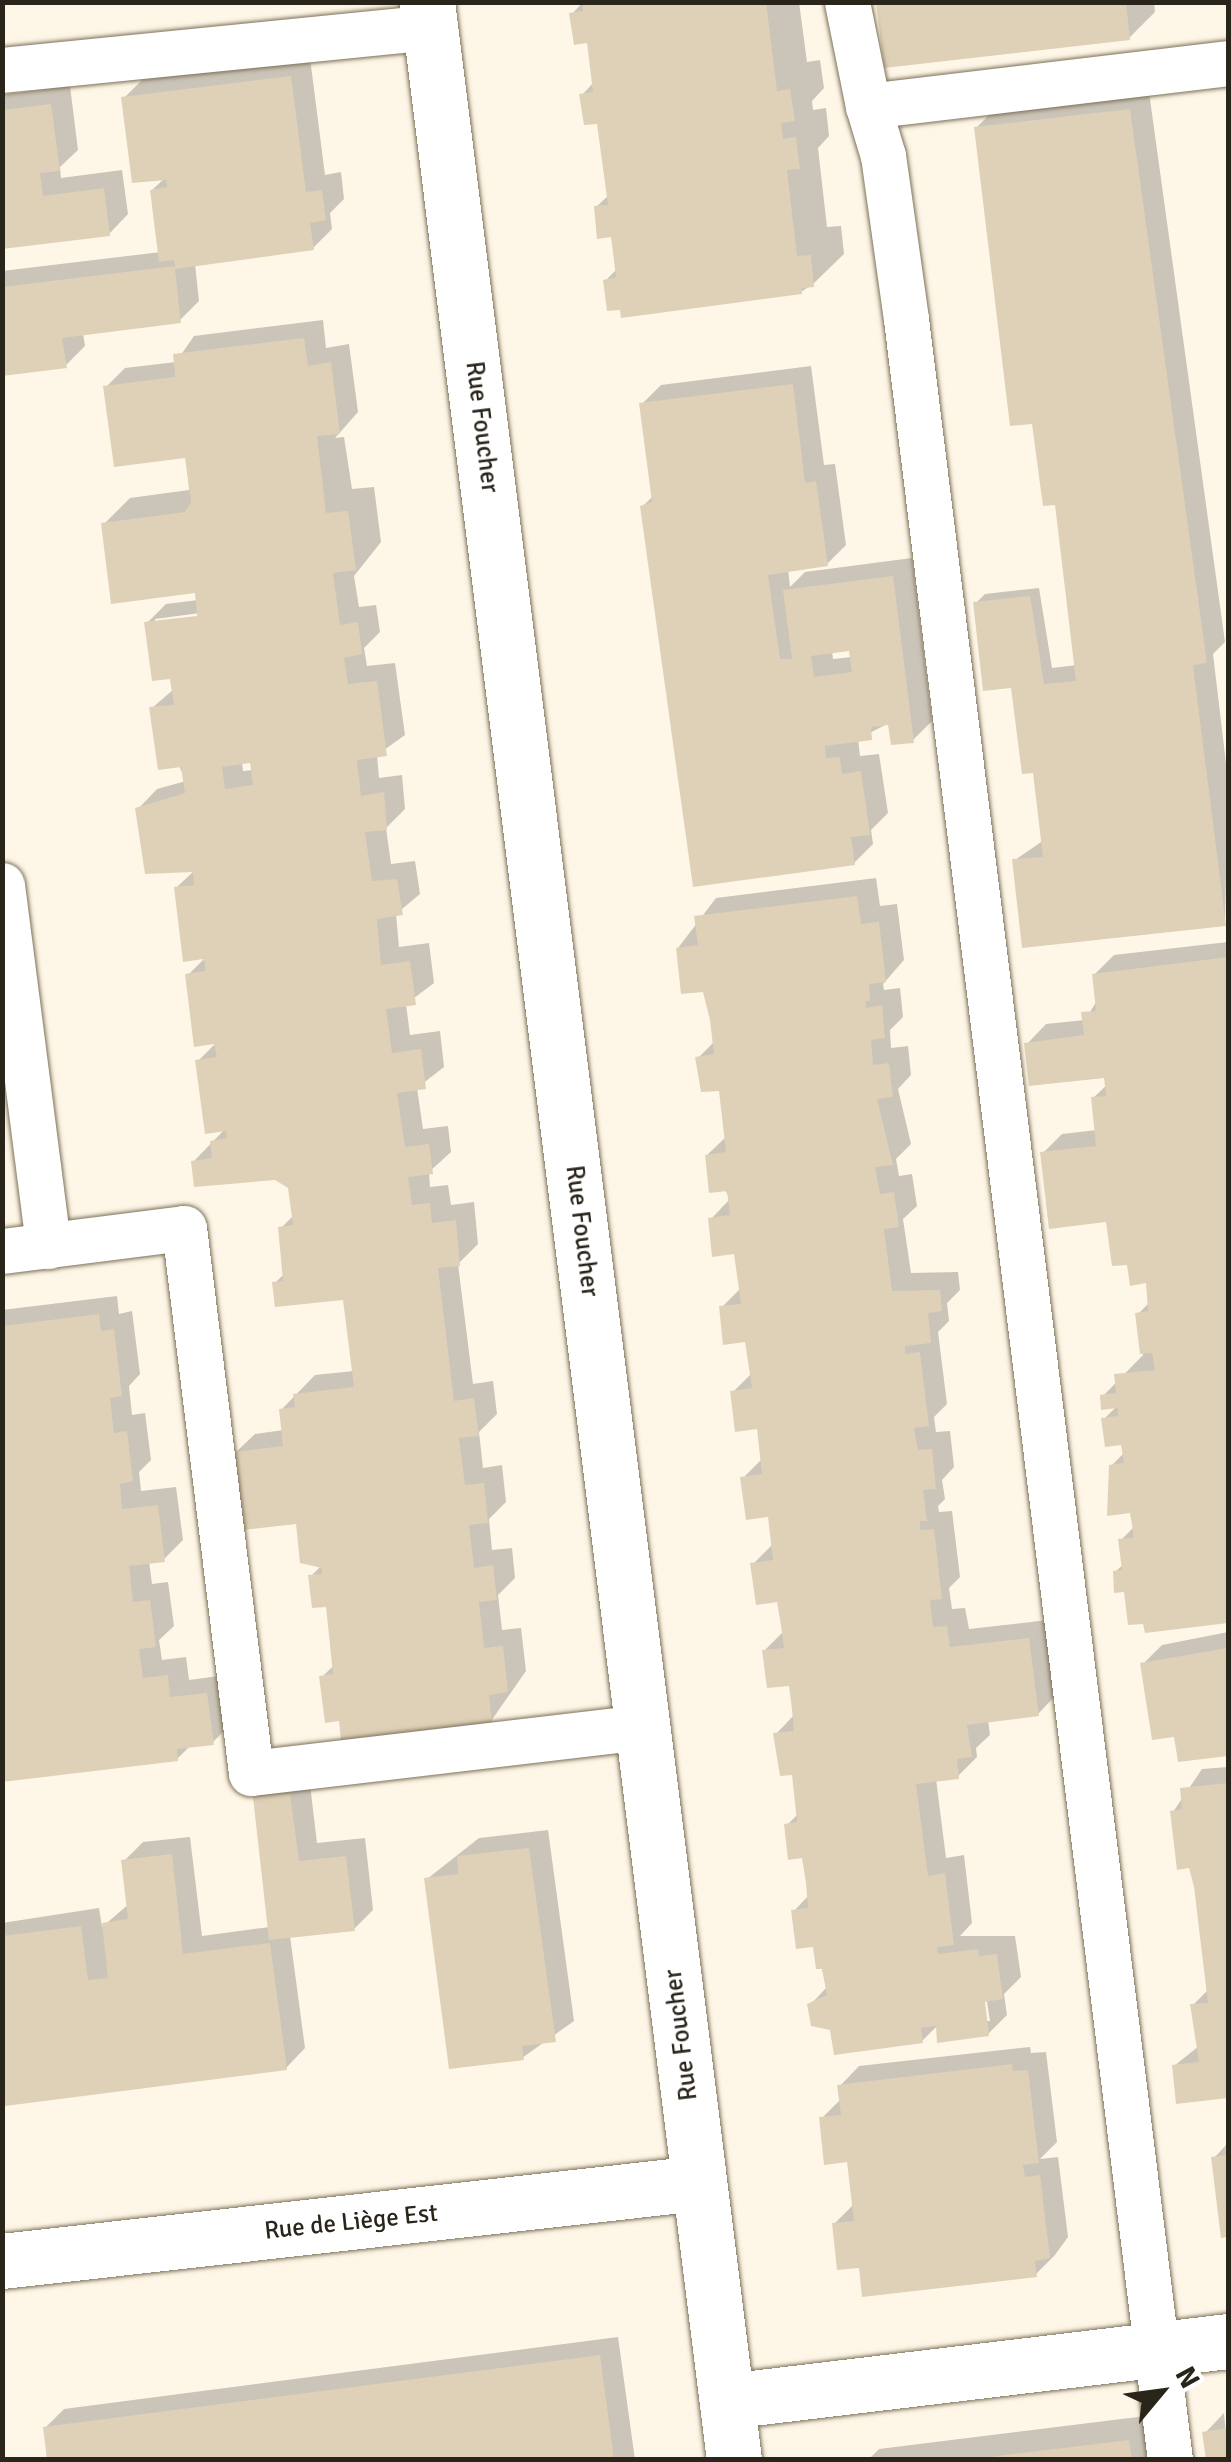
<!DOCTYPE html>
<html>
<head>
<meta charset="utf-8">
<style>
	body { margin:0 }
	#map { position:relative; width:1231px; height:2462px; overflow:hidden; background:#fef6e6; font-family:Signika,sans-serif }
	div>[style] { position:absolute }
	.shadow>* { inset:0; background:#0003 }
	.building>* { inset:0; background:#dfd1b8 }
	.roads { filter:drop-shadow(0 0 2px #7c7159) drop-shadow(0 0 2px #7c7159) }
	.lane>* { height:45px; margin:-22.5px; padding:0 22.5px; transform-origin:22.5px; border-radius:22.5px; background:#fff }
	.street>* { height:55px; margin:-27.5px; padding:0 27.5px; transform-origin:27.5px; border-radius:27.5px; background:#fff }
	span { translate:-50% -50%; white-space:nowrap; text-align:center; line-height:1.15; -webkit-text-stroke:9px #fff; paint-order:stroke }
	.street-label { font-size:25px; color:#2a251b }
	.frame { position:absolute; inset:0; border:5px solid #2a251b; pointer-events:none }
	.north { position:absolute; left:1111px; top:2342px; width:100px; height:100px; -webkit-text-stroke:8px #fff; paint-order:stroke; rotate:61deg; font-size:28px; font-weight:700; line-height:40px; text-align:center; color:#2a251b }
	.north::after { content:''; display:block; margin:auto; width:35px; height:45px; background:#2a251b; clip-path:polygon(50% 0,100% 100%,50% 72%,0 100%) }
</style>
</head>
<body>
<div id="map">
	<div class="shadow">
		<i style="clip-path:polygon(583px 2px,799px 2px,807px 62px,820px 60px,824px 88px,812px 101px,813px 110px,826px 108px,829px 136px,818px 148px,827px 227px,841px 226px,844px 254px,813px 284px,801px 292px,605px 281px,617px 269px,613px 234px,596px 207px,609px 195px,600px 121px,582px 95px,594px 82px,590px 40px,572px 14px)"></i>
		<i style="clip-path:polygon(879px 2px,1154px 2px,1155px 12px,1129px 38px)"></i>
		<i style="clip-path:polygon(310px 58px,325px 175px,341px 172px,344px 199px,330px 213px,332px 229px,313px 248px,195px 264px,199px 301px,180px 320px,83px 333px,85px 346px,66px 365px,2px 373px,2px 271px,161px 252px,152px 190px,166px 177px,124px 98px,143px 79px)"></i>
		<i style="clip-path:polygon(70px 86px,78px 150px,60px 167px,61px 178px,122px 170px,128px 214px,109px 234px,2px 247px,2px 95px)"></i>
		<i style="clip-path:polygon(1149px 92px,1225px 642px,1213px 654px,1228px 780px,1225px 923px,1015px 860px,1044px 840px,1035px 770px,1013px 689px,976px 603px,985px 594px,1039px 588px,1052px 668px,1077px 665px,1057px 502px,1034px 421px,976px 128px,995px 109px)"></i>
		<i style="clip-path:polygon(evenodd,323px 320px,326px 348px,349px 344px,358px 412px,335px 438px,344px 437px,352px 489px,374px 487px,381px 542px,354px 576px,359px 607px,376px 605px,380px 632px,364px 648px,367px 666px,395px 663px,405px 735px,377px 755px,379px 778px,402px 775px,405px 809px,386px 828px,391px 864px,415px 861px,420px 894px,396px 914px,399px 947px,429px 943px,434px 983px,406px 1004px,410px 1035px,440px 1031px,444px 1067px,417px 1088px,423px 1129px,448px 1126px,451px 1152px,429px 1172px,430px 1187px,448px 1185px,451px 1205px,474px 1202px,478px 1244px,458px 1264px,473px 1384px,493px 1381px,497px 1414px,479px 1432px,483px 1468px,502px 1465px,506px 1502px,489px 1519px,492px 1550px,512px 1548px,515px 1578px,498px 1595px,502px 1630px,521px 1628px,526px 1671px,491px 1721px,341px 1718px,322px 1677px,335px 1664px,328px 1604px,311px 1576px,322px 1565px,298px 1521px,235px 1453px,255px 1434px,284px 1430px,281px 1410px,315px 1375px,354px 1371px,345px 1297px,275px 1283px,285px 1273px,281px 1228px,294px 1215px,290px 1186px,276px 1177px,193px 1162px,225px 1129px,198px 1061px,218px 1041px,188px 975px,207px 956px,176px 888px,196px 869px,138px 809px,157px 789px,186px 781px,152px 708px,174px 689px,147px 623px,166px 604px,198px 600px,197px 591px,104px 524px,130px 498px,189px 490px,187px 455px,106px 387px,125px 368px,176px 362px,194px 336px,323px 320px,200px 613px,200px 618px,155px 623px,155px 619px,200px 613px,323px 320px,252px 761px,254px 770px,243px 771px,242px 762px,252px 761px)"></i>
		<i style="clip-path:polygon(evenodd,811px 366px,824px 465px,835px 464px,846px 545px,827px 564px,788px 569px,790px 587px,805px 572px,912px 558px,932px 721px,913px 740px,891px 722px,858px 739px,860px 756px,879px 754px,888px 813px,871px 830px,873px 844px,854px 863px,642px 507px,654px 495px,642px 404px,661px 385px,811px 366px,851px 648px,852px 657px,833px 659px,832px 651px,851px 648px)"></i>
		<i style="clip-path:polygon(evenodd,876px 878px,880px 906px,897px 904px,904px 960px,883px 984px,884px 990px,900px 988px,903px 1017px,890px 1030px,891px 1048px,908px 1046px,911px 1075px,898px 1089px,911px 1144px,896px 1159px,899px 1176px,912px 1174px,917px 1206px,903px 1219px,911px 1273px,958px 1272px,960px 1290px,947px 1303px,949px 1321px,938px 1332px,947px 1404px,934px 1417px,936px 1432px,950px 1431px,954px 1467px,942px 1480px,945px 1499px,938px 1506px,939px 1512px,952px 1511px,960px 1577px,949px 1588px,952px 1609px,965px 1608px,969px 1629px,1048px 1620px,1057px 1694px,1038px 1714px,988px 1720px,990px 1735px,976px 1748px,977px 1757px,958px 1776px,936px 1779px,946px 1858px,964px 1855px,972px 1923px,960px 1936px,1015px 1936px,1021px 1977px,1004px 1994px,1007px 2015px,988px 2034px,938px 2025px,922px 2041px,832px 2027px,810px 2005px,827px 1987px,815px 1944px,794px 1911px,809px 1895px,804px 1855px,787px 1825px,799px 1813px,794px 1772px,776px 1734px,794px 1715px,791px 1683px,764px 1651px,784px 1631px,780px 1600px,753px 1564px,772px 1545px,770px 1514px,743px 1478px,763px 1458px,759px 1426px,733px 1392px,752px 1373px,747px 1339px,722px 1307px,741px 1288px,736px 1252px,711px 1219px,730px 1199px,707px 1155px,727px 1136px,721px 1088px,698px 1058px,715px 1041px,705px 990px,678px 948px,716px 898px,876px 878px,985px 1989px,990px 2021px,984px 2021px,985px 1989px)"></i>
		<i style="clip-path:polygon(1228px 942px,1228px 1619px,1147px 1630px,1115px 1572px,1124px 1564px,1121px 1540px,1135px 1526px,1111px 1466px,1125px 1452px,1123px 1443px,1104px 1419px,1118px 1405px,1103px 1396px,1143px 1355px,1138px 1314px,1150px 1302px,1148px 1280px,1109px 1220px,1043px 1153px,1062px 1134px,1097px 1130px,1093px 1098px,1108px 1084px,1107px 1075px,1027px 1044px,1046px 1024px,1085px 1020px,1098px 999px,1094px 975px,1114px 955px)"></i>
		<i style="clip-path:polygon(117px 1296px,119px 1314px,132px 1311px,140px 1374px,129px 1386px,130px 1396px,132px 1415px,145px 1413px,151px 1460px,139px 1472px,141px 1491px,176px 1487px,183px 1540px,164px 1559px,149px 1561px,152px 1584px,168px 1582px,174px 1626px,159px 1640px,162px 1660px,186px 1657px,189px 1680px,226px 1675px,232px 1723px,213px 1742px,191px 1745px,177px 1759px,2px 1780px,2px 1310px)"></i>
		<i style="clip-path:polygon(1228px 1632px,1228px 1753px,1180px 1759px,1176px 1734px,1143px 1664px,1162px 1645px)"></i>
		<i style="clip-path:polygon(1228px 1767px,1228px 2096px,1178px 2101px,1174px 2066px,1199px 2046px,1193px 2005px,1209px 1989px,1196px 1887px,1173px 1812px,1202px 1769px)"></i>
		<i style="clip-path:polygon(309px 1776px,317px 1843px,365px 1838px,373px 1910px,354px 1929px,290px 1936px,305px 2048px,286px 2068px,7px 2103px,2px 1923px,99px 1908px,102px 1927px,129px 1904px,124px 1861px,143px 1842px,190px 1837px,202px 1936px,270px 1927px,256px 1798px,275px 1779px)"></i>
		<i style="clip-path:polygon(548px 1830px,574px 2021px,522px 2058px,427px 1879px,479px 1838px)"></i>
		<i style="clip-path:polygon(1030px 2047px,1031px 2053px,1046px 2052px,1057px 2142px,1040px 2159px,1058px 2157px,1068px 2237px,1055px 2255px,1036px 2274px,862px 2265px,834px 2224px,854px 2204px,849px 2159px,822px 2118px,842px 2098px,840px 2086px,859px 2066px)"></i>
		<i style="clip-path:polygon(1228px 2143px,1228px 2234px,1223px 2235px,1214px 2158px)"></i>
		<i style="clip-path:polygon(618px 2337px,635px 2460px,50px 2460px,45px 2428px,64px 2409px)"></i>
		<i style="clip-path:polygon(1224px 2413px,1228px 2460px,1209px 2460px,1205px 2433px)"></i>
		<i style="clip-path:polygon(1154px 2415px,1161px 2460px,868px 2460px,879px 2449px)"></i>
	</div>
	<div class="building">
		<i style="clip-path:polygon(582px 2px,766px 2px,777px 91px,790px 89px,795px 121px,781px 123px,783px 139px,796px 137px,800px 169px,787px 170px,797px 256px,811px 255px,814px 287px,802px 288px,802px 294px,621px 318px,620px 310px,607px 311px,603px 280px,616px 277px,611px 237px,597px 239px,594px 206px,608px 205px,597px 124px,584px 125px,579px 94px,593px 92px,587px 43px,574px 45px,569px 13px,583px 11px)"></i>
		<i style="clip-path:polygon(876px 2px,1126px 2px,1130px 40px,884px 68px)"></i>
		<i style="clip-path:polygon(291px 76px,306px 192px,322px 190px,326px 220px,310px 223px,314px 250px,175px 269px,181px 323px,62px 338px,67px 368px,2px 376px,2px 287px,175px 266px,174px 260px,159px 262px,150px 190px,167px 187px,166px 180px,132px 183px,121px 97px)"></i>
		<i style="clip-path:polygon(51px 104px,60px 171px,40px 173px,43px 196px,104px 188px,110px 236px,2px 249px,2px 110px)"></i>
		<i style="clip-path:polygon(1130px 109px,1207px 663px,1193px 665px,1226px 926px,1022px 948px,1012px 859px,1043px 857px,1033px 773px,1022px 774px,1011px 688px,983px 691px,973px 602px,1030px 596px,1044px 684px,1076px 681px,1055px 505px,1043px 506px,1032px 424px,1010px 426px,974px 127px)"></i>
		<i style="clip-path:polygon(evenodd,304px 338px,308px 366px,331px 362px,340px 434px,317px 436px,326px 513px,348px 511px,356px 570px,333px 573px,340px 625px,358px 622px,362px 654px,344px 658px,348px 684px,377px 681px,387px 756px,357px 760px,361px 796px,384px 792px,387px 830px,365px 832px,372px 881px,397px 879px,403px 915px,377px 919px,381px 965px,410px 961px,416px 1005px,386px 1009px,392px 1053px,421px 1049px,426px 1089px,397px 1093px,405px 1147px,429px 1144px,433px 1174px,408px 1177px,412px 1205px,430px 1203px,432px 1223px,456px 1220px,460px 1266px,438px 1268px,454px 1401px,474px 1398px,479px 1436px,459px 1438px,465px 1485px,484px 1483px,488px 1523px,469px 1525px,474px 1568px,493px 1565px,497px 1600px,479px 1602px,484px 1648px,503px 1646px,508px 1692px,489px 1695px,492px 1723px,341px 1740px,339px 1721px,325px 1723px,319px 1676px,333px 1674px,326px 1607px,312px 1608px,308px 1575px,322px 1574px,322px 1568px,300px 1563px,296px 1524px,243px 1530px,233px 1452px,283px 1446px,279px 1409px,295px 1407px,293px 1394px,354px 1387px,343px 1300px,275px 1307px,272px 1282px,283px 1281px,278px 1227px,293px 1225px,288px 1188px,275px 1180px,194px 1187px,191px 1161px,212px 1158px,210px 1141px,227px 1138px,226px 1131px,205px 1134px,195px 1060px,217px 1057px,214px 1044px,194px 1047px,185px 974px,205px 971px,205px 964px,203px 959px,183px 962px,174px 887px,194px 885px,193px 872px,145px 874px,135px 808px,185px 793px,181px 767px,158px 770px,149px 707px,174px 705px,170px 679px,152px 681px,144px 622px,197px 616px,195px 593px,111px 604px,101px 523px,185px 512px,191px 502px,185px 458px,114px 467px,103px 386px,175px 377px,173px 354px,304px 338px,250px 763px,253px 785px,225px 789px,222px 767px,250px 763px)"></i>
		<i style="clip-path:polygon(evenodd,793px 384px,805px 483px,816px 481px,828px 566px,768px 575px,780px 659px,792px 659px,783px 590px,893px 576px,914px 743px,891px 745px,888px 725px,871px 727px,872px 740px,825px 746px,826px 758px,840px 757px,842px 774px,861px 771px,870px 835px,851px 837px,855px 865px,693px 887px,640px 506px,652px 502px,639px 403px,793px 384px,849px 651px,852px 672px,814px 677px,811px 656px,849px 651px)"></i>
		<i style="clip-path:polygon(857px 896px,861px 924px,879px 922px,886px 982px,869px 984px,870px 1001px,865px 1001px,866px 1008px,882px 1005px,885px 1038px,871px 1040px,873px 1065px,889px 1063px,893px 1097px,877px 1099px,893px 1165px,875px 1167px,880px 1194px,894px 1192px,899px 1227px,884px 1229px,892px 1291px,940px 1290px,942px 1311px,928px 1313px,931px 1343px,905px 1346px,905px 1354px,920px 1352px,929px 1426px,914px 1428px,918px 1450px,932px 1449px,936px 1489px,923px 1490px,927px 1521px,920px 1521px,920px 1530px,934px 1529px,942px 1599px,930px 1600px,933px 1627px,947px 1626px,950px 1647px,1029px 1638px,1039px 1716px,967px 1725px,972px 1757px,957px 1759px,959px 1779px,916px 1784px,928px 1876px,945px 1873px,954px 1945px,937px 1947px,938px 1954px,978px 1949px,979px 1956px,997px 1954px,1003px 1999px,985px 2002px,989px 2036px,937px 2043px,936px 2026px,921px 2028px,923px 2043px,834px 2055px,830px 2030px,811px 2026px,807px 2004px,827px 1995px,822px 1969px,816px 1969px,813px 1947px,796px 1949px,791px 1910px,808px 1908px,806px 1883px,802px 1858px,788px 1860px,784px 1824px,797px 1822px,792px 1775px,780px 1776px,773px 1733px,794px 1731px,792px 1709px,789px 1686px,767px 1688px,762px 1650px,784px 1648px,781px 1625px,777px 1602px,756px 1605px,750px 1563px,773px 1560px,768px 1517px,746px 1520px,740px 1477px,762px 1474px,757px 1429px,735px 1432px,730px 1391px,752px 1388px,745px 1342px,723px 1345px,719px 1306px,741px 1304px,734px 1254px,712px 1257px,708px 1218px,730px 1215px,727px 1191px,709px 1193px,705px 1155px,726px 1152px,719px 1091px,701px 1092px,695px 1057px,714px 1054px,710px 1020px,703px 992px,681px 994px,676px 948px,698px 945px,694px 916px)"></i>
		<i style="clip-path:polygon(1228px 957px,1228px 1623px,1145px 1633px,1143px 1624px,1128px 1625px,1124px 1592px,1114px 1593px,1113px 1571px,1122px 1570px,1118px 1539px,1133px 1538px,1133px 1530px,1130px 1513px,1107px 1516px,1109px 1465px,1124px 1463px,1121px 1445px,1105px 1447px,1101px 1418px,1118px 1416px,1118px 1408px,1101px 1410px,1100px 1395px,1116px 1393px,1114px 1374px,1155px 1370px,1152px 1353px,1140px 1354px,1135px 1313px,1148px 1311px,1146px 1283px,1130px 1286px,1127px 1265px,1112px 1266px,1106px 1222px,1049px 1229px,1040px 1152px,1096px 1146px,1091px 1097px,1106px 1096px,1104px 1078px,1029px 1086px,1024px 1043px,1084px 1035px,1081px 1012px,1096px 1011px,1092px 974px)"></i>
		<i style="clip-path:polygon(99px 1314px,101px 1331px,114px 1329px,122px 1396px,110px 1398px,112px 1416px,114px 1433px,127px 1431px,133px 1481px,120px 1484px,122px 1509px,158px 1505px,165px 1562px,129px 1566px,133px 1602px,150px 1600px,156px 1647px,139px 1649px,143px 1678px,168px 1675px,170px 1697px,207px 1693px,214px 1745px,177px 1749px,178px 1761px,2px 1782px,2px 1326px)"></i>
		<i style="clip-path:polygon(1228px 1648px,1228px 1756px,1178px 1762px,1174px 1737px,1152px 1740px,1140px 1663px)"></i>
		<i style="clip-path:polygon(1228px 1783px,1228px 2098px,1176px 2104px,1172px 2065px,1199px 2062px,1190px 2004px,1208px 2003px,1194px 1887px,1189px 1868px,1177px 1870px,1170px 1811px,1182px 1809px,1180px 1788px)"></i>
		<i style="clip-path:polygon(290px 1794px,299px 1861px,346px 1856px,355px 1931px,269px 1940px,253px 1797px)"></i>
		<i style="clip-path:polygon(529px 1848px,556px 2042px,522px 2046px,524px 2060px,449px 2069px,424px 1878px,458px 1874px,457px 1856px)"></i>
		<i style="clip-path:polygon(172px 1854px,183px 1954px,270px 1943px,287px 2070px,5px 2106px,2px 1936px,81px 1926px,88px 1980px,108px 1978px,102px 1923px,128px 1919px,121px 1860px)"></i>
		<i style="clip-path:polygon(1012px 2064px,1013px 2071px,1028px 2070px,1039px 2163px,1023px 2165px,1025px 2177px,1040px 2175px,1050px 2258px,1035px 2261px,1037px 2277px,862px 2297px,859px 2268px,837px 2270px,832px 2223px,854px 2221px,847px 2162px,824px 2165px,819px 2117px,841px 2115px,837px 2085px)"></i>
		<i style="clip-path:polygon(1225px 2147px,1228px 2147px,1228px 2237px,1221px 2238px,1211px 2157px,1226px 2155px)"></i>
		<i style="clip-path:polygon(600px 2355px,614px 2460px,47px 2460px,43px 2427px)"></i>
		<i style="clip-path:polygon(1228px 2428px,1228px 2460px,1206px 2460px,1202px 2432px)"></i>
		<i style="clip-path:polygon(1129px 2440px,1132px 2460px,989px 2460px,989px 2457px)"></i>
	</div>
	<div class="roads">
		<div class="lane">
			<i style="left:847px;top:2px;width:106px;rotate:78.6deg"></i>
			<i style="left:2px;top:70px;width:431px;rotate:-5.7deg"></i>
			<i style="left:2px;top:885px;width:364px;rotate:82.7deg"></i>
			<i style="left:2px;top:1251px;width:183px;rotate:-7.2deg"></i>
			<i style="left:184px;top:1228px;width:549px;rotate:82.99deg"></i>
			<i style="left:251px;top:1773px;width:396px;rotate:-6.7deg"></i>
			<i style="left:1170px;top:2460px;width:2157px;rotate:-97.03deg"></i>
			<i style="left:906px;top:319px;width:165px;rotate:-98deg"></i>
			<i style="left:883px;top:156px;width:52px;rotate:-106.7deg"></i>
			<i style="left:868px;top:106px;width:363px;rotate:-6.8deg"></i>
		</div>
		<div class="street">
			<i style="left:427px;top:2px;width:2477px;rotate:82.88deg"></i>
			<i style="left:2px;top:2261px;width:701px;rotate:-6.39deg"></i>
			<i style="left:727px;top:2401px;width:505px;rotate:-6.83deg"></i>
		</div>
	</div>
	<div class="street-label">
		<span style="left:482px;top:427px;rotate:83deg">Rue Foucher</span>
		<span style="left:582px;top:1231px;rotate:83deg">Rue Foucher</span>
		<span style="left:681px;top:2035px;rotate:-97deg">Rue Foucher</span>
		<span style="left:351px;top:2222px;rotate:-6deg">Rue de Liège Est</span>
	</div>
	<div class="frame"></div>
	<div class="north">N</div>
</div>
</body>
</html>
